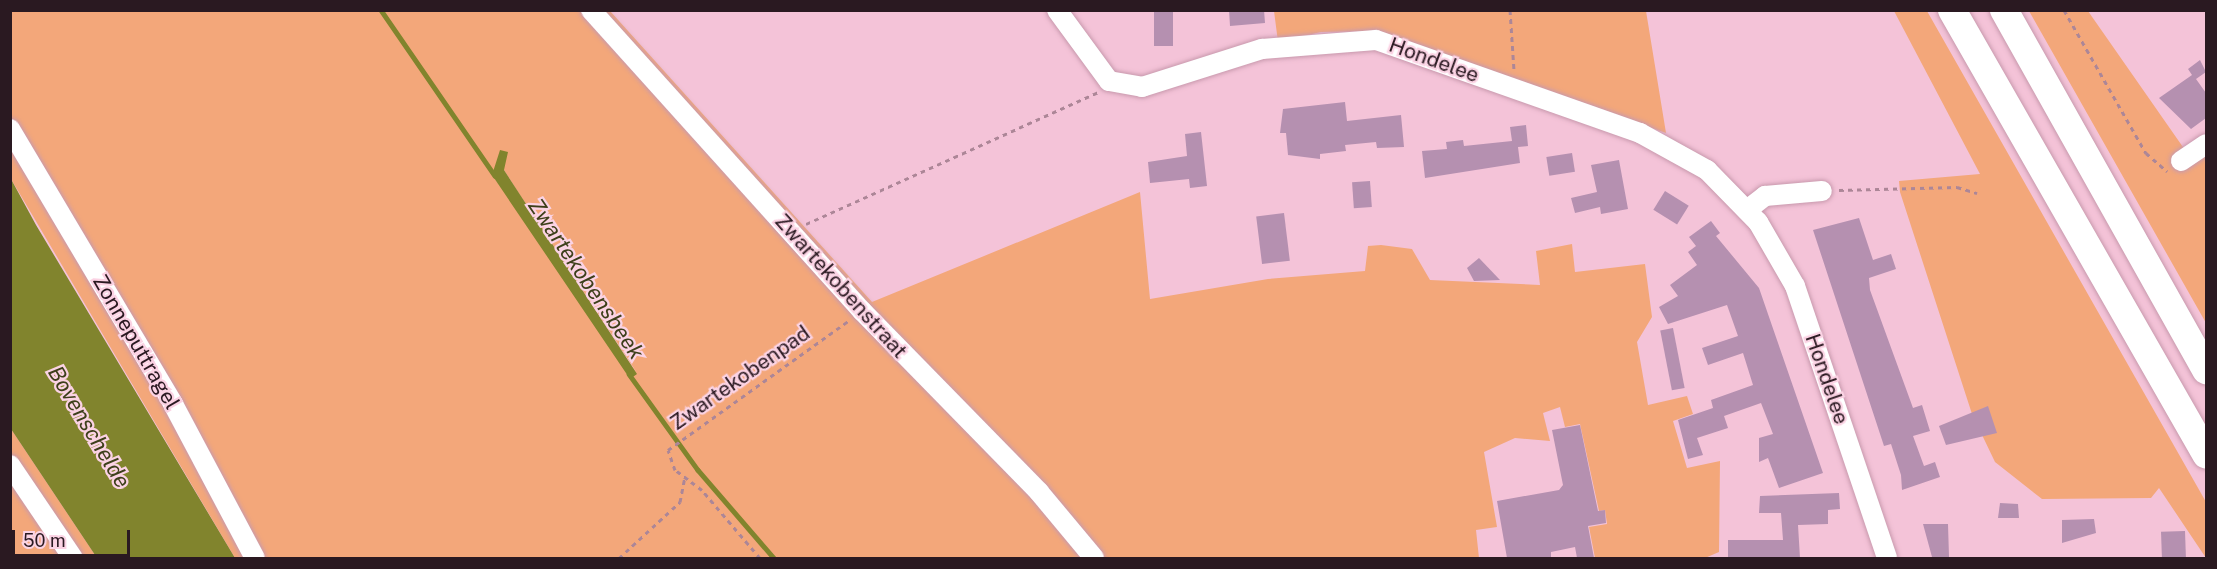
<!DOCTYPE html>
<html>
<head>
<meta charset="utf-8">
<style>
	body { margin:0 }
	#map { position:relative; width:2217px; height:569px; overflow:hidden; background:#f4c3d8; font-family:"Public Sans",sans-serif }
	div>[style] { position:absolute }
	.green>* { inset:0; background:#f3a77a }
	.water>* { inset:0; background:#81842d }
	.stream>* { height:4.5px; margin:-2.25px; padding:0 2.25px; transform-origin:2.25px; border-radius:2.25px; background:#81842d }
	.building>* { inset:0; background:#b590b0; transform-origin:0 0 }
	.path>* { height:3px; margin-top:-1.5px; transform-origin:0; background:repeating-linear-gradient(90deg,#ac8697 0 4.5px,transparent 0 9px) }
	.roads { filter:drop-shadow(0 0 2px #c899ad) drop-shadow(0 0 2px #c899ad) }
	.minor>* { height:20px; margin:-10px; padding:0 10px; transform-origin:10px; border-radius:10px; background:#fff }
	.highway>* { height:28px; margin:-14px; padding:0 14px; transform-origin:14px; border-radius:14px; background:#fff }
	span { translate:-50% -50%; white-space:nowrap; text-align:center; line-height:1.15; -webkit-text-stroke:4.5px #fbd3e4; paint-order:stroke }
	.street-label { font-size:21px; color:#2a1921 }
	.water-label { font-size:22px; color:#3d3f1a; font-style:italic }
	.frame { position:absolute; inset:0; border:12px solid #2a1921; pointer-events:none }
	.scale { position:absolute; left:12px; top:530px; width:118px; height:27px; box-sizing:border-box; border:3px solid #2a1921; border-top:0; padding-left:8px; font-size:18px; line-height:21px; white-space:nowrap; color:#2a1921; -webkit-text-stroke:4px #fbd3e4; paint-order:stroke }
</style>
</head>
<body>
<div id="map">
	<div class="green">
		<i style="clip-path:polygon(evenodd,10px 11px,610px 11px,872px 302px,1140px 192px,1150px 299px,1268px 279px,1365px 271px,1368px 246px,1381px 245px,1412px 249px,1430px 280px,1540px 285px,1536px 251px,1572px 244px,1575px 272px,1645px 264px,1652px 317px,1637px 342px,1648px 405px,1687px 396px,1693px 414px,1673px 421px,1687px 468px,1720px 461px,1719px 552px,1705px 558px,1595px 558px,1589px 527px,1607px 524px,1605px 510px,1599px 511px,1580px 424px,1565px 427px,1560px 407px,1543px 413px,1550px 441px,1515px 438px,1484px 452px,1497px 527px,1476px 530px,1479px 558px,235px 558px,11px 179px,10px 11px,504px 170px,518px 192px,637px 373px,492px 175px,504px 170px)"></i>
		<i style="clip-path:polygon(1274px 11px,1646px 11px,1666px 133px,1379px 31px,1321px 32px,1278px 42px)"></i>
		<i style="clip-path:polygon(1894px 11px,1927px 11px,2206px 502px,2206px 558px,2159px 488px,2151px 498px,2042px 499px,1995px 462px,1972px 414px,1900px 192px,1899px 181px,1980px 174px)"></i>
		<i style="clip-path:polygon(2029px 11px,2088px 11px,2185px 150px,2206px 154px,2206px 323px)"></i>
		<i style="clip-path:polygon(11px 429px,97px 558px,11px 558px)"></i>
	</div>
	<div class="water">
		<i style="clip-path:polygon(500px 150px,508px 152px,504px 170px,637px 374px,630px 379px,492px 175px)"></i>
		<i style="clip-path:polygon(11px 179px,36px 225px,235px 558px,97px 558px,11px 429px)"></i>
	</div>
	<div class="stream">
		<i style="left:381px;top:10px;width:201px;rotate:55.5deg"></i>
		<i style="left:629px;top:374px;width:118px;rotate:54.3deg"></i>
		<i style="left:698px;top:470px;width:116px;rotate:49.2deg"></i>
	</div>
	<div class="building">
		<i style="left:1154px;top:10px;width:19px;height:36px"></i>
		<i style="clip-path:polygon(1229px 10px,1264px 10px,1265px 23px,1230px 26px)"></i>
		<i style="clip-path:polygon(2200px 60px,2206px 72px,2196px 79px,2206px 93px,2206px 118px,2191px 129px,2159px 98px,2192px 75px,2188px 69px)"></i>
		<i style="clip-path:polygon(1345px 102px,1347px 121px,1401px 115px,1404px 147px,1377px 148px,1376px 142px,1345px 145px,1346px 151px,1320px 154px,1320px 159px,1288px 155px,1286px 133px,1280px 133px,1283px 109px)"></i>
		<i style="clip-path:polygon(1526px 125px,1528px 146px,1518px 147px,1520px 163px,1425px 178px,1422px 151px,1447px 149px,1446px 142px,1463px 140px,1464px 146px,1512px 141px,1510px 127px)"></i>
		<i style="clip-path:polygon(1201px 132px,1207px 186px,1190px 188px,1189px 179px,1150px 183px,1148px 162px,1187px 156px,1185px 134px)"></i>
		<i style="left:1572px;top:153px;width:19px;height:26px;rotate:81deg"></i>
		<i style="clip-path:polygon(1619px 160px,1628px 209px,1601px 214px,1600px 207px,1575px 213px,1571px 198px,1597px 192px,1591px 165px)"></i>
		<i style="left:1370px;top:181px;width:26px;height:18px;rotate:86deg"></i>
		<i style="left:1665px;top:191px;width:28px;height:22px;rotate:32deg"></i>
		<i style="left:1284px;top:213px;width:48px;height:28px;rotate:83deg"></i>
		<i style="clip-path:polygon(1859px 218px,1873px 260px,1891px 254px,1896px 269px,1869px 278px,1870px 290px,1913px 408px,1922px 405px,1930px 431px,1913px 436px,1924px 466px,1935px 462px,1940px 477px,1902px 490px,1901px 475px,1891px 444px,1884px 446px,1813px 230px)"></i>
		<i style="clip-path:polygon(1711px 221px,1720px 233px,1716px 236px,1759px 288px,1823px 473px,1779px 488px,1768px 458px,1759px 462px,1759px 438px,1773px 434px,1761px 403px,1724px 416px,1728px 428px,1697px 438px,1703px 455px,1688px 459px,1678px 420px,1713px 408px,1711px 400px,1753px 385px,1743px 353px,1708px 365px,1702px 348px,1738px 336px,1727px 305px,1668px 324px,1659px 307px,1678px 296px,1670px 285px,1697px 265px,1688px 252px,1696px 246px,1689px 237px)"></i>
		<i style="clip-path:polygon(1479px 258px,1500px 280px,1474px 281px,1467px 268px)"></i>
		<i style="left:1673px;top:328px;width:61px;height:13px;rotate:79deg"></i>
		<i style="clip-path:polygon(1988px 406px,1997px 433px,1946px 445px,1939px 426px)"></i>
		<i style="clip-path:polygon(1580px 425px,1598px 511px,1605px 510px,1606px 523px,1588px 526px,1594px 558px,1577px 558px,1575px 547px,1551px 552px,1551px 558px,1507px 558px,1497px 501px,1559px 490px,1563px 485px,1552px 430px)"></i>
		<i style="clip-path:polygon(1839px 493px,1840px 509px,1828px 510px,1828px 524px,1798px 525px,1800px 558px,1728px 558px,1728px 540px,1783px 540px,1781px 513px,1759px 513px,1760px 496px)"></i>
		<i style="clip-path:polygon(2000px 503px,2018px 504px,2019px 518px,1998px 518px)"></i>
		<i style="clip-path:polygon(2094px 519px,2096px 533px,2062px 543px,2062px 520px)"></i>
		<i style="clip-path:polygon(1923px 524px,1948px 524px,1949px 557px,1932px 557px)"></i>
		<i style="left:2185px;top:531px;width:27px;height:24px;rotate:88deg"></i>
	</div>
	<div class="path">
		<i style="left:1510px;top:10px;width:61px;rotate:86.2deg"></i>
		<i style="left:2064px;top:10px;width:165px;rotate:60.2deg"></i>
		<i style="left:2146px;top:153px;width:28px;rotate:41deg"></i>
		<i style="left:1839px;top:190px;width:118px;rotate:-1.5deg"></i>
		<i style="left:1957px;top:187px;width:21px;rotate:17deg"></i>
		<i style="left:806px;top:224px;width:320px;rotate:-24.3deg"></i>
		<i style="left:619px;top:558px;width:83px;rotate:-42.6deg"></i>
		<i style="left:680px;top:502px;width:25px;rotate:-79deg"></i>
		<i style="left:760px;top:558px;width:89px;rotate:-130.5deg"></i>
		<i style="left:702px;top:490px;width:34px;rotate:-143deg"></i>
		<i style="left:675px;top:470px;width:21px;rotate:-109deg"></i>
		<i style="left:668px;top:450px;width:221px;rotate:-35.6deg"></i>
	</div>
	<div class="roads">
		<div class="minor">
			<i style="left:591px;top:10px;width:405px;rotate:48deg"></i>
			<i style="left:862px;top:311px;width:253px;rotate:45.6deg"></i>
			<i style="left:1039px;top:492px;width:86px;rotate:50.2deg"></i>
			<i style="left:1057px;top:10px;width:88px;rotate:53.8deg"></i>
			<i style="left:1109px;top:81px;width:34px;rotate:10deg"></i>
			<i style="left:1142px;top:87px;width:126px;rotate:-17.6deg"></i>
			<i style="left:1262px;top:49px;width:114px;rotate:-4.5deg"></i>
			<i style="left:1376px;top:40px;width:280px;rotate:19.4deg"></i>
			<i style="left:1640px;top:133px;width:77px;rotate:28.9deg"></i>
			<i style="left:1707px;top:170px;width:73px;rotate:45.6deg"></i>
			<i style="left:1758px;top:222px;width:74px;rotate:60deg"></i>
			<i style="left:1795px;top:286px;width:287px;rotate:71.3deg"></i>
			<i style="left:10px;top:129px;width:320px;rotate:59.3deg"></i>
			<i style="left:173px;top:404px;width:174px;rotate:62deg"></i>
			<i style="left:2181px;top:161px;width:30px;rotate:-34deg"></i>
			<i style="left:1747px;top:210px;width:23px;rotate:-38deg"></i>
			<i style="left:1765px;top:196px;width:57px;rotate:-5deg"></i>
			<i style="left:10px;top:465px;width:112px;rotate:55.9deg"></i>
		</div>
		<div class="highway">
			<i style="left:1952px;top:10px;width:512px;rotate:60.23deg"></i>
			<i style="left:2004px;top:10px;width:413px;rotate:60.7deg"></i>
		</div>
	</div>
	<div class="street-label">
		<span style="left:1434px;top:60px;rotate:20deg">Hondelee</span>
		<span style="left:841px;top:286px;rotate:48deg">Zwartekobenstraat</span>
		<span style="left:136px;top:342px;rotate:60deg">Zonneputtragel</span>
		<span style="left:740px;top:378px;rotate:-35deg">Zwartekobenpad</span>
		<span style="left:1827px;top:379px;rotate:71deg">Hondelee</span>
	</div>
	<div class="water-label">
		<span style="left:586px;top:279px;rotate:56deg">Zwartekobensbeek</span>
		<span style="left:89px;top:427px;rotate:59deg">Bovenschelde</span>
	</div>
	<div class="frame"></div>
	<div class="scale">50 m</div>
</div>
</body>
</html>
